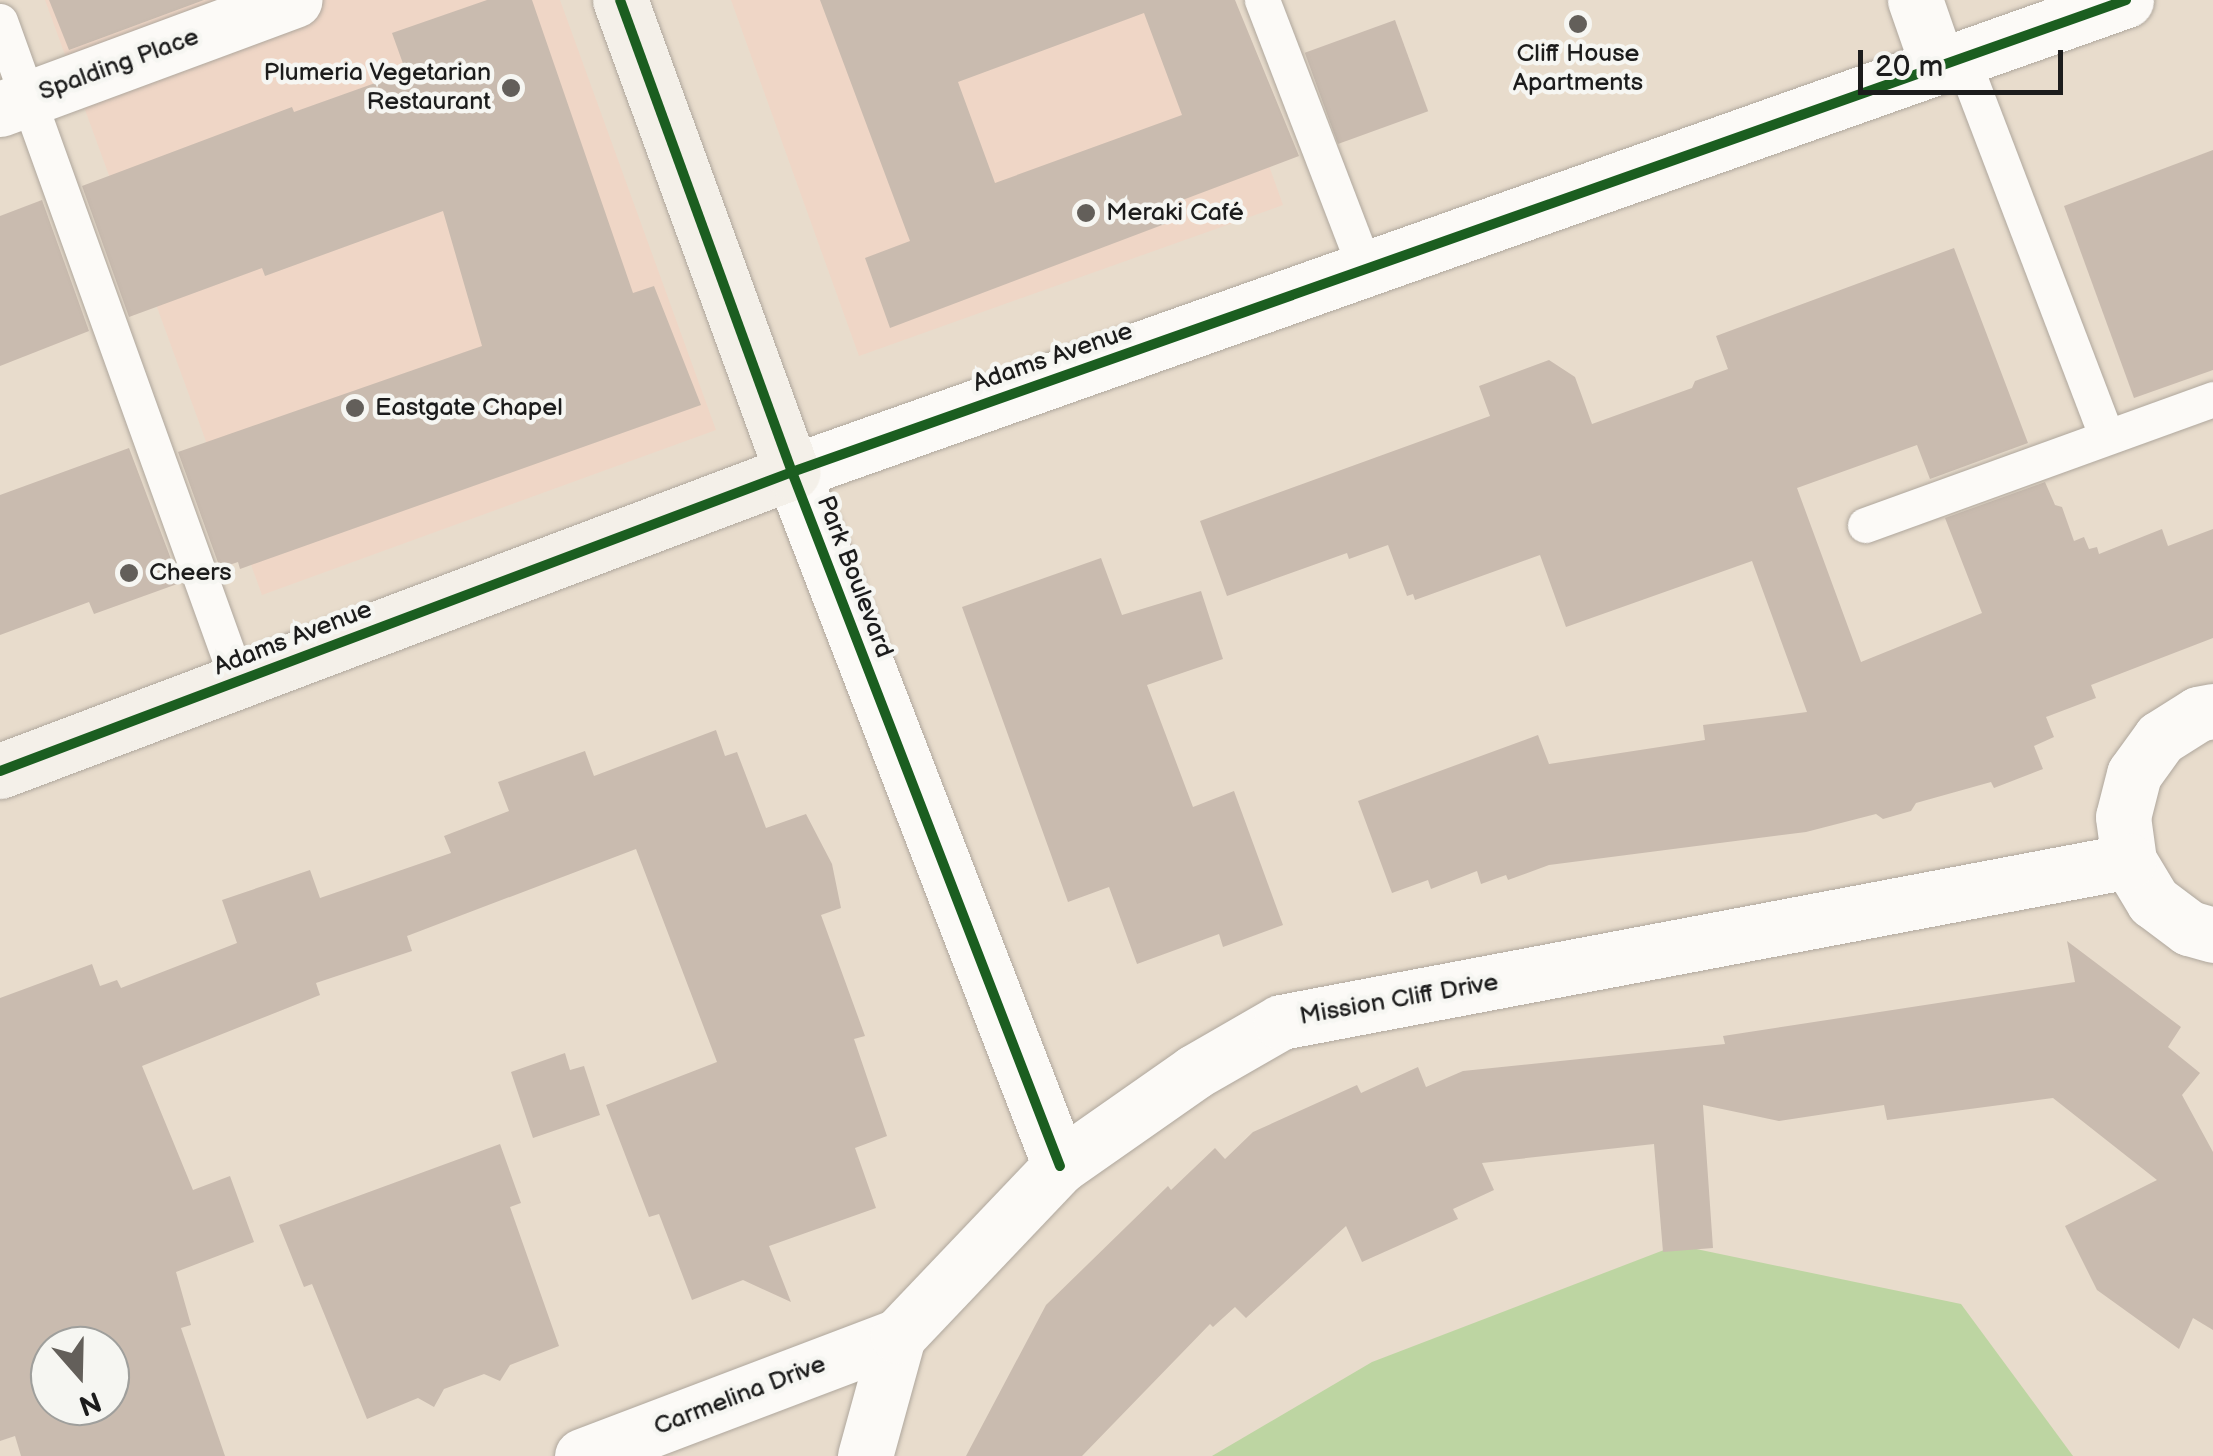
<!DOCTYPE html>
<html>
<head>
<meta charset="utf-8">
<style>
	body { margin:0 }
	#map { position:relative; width:2213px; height:1456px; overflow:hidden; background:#e8dccc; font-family:"Balsamiq Sans",sans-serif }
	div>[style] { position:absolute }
	.built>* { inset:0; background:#efd6c6 }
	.green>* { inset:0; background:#bdd5a2 }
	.building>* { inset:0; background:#c9bbaf; transform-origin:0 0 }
	.roads { filter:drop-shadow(0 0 2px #afa79d) drop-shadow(0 0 2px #afa79d) }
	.service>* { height:35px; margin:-17.5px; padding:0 17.5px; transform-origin:17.5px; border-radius:17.5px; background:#fcfaf7 }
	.minor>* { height:55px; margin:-27.5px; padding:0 27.5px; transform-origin:27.5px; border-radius:27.5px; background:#fcfaf7 }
	.secondary>* { height:55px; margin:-27.5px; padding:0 27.5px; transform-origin:27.5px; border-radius:27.5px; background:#f4f0e9 }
	.cycleway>* { height:10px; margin:-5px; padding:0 5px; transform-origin:5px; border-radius:5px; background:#1b5e20 }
	.dots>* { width:28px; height:28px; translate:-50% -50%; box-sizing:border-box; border:5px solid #f6f6f2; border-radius:50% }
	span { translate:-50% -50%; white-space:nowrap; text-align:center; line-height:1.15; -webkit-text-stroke:9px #f6f6f2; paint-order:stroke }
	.poi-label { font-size:25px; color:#1c1c1c }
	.right { translate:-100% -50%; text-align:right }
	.left { translate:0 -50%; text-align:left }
	.street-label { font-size:25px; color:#1c1c1c }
	.north { position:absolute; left:30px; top:1326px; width:100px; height:100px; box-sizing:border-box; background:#f6f6f2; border:2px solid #9f9f9c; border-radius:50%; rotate:160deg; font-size:28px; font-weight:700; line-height:40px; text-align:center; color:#1c1c1c }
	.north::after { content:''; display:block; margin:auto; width:35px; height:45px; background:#635f5a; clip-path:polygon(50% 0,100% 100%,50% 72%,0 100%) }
	.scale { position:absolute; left:1858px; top:50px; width:205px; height:45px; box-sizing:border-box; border:5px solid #1c1c1c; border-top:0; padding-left:12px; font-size:30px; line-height:35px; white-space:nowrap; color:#1c1c1c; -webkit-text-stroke:8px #f6f6f2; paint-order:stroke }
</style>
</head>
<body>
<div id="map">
	<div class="built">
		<i style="clip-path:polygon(45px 0,560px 0,716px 430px,262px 595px)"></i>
		<i style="clip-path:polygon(731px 0,1210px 0,1283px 205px,859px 356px)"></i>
	</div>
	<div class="green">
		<i style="clip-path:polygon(1677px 1245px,1961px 1304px,2073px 1456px,1212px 1456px,1372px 1362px)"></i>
	</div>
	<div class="building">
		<i style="clip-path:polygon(49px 0,204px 0,69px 50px)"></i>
		<i style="clip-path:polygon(487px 0,532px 0,633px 293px,654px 286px,701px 405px,240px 569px,238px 562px,220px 568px,178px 452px,482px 346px,443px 211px,265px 276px,262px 268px,129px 317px,82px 186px,292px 107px,294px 112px,406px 72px,392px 33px)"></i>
		<i style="clip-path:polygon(evenodd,820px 0,1235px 0,1299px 156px,1164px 207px,1170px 222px,890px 328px,865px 258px,910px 241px,820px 0,1144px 13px,1182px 115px,995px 183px,958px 82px,1144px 13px)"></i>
		<i style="left:1395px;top:20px;width:97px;height:96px;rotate:70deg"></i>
		<i style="clip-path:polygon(2213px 150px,2213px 370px,2134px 398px,2064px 206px)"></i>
		<i style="clip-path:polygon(42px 200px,89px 331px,0 366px,0 216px)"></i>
		<i style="clip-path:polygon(1954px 248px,2028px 443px,1930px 479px,1917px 445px,1797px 488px,1861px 662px,1982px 613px,1945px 518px,2045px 482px,2055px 505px,2062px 507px,2074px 541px,2084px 537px,2089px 549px,2097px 547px,2099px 554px,2162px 529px,2168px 546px,2213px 529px,2213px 638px,2091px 685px,2096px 698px,2046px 717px,2054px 737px,2034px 746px,2043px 769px,1994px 788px,1991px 782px,1916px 803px,1911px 811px,1883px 819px,1876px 814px,1806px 832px,1549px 865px,1508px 880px,1506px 875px,1481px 884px,1477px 871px,1431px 889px,1428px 880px,1392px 893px,1358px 801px,1538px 735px,1549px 764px,1705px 740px,1703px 725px,1807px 712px,1752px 561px,1566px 627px,1540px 555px,1415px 600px,1413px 594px,1407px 596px,1388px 545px,1349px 559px,1347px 553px,1227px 596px,1200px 521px,1490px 416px,1479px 386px,1549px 360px,1575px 377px,1592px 424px,1692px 388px,1695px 381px,1728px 369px,1716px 336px)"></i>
		<i style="clip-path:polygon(129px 448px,180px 583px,94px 614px,89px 602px,0 635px,0 495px)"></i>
		<i style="clip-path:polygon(1101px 558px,1122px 615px,1201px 591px,1223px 659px,1147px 685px,1193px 807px,1234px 791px,1283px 925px,1223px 947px,1219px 934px,1137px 964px,1109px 887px,1068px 902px,962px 607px)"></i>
		<i style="clip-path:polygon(evenodd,716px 730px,725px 756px,737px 752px,766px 828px,806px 814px,832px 864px,841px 908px,821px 915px,865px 1036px,854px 1039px,887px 1136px,855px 1148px,876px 1208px,769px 1246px,791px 1302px,743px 1280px,692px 1300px,659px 1214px,649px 1217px,606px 1105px,717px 1062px,636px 849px,407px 936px,412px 951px,316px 983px,320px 995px,142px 1066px,193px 1190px,230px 1176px,254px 1242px,176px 1272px,191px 1325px,181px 1328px,225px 1456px,21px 1456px,15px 1436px,0 1441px,0 998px,92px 964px,100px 986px,117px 980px,121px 988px,237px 943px,222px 900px,310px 870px,320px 898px,451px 853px,444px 836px,509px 811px,498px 782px,585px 751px,594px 776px,716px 730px,50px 1346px,110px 1346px,110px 1406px,50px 1406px,50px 1346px)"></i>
		<i style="clip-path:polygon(2067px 941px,2181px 1027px,2168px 1047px,2200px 1073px,2182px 1095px,2213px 1152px,2213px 1330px,2193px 1318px,2179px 1349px,2097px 1290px,2065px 1226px,2157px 1180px,2053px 1098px,1887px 1120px,1884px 1105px,1779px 1121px,1703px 1105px,1713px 1248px,1663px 1252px,1654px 1144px,1482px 1163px,1494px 1190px,1453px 1209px,1458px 1219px,1362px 1262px,1346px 1226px,1246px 1318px,1235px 1307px,1213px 1327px,1210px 1324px,1082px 1456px,966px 1456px,1046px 1305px,1168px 1186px,1171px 1190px,1215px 1148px,1225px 1159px,1253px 1132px,1357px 1085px,1361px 1093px,1418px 1067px,1426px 1087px,1463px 1071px,1725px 1044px,1723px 1036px,2075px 982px)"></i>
		<i style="clip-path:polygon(565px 1053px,570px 1070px,584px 1066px,600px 1115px,533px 1138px,511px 1072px)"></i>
		<i style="clip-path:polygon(500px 1144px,521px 1203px,510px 1207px,559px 1346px,510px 1365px,500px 1381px,484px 1374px,444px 1389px,434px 1407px,418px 1398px,367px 1419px,312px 1284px,304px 1287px,279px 1225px)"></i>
	</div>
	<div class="roads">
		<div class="service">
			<i style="left:1262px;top:0;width:288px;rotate:69deg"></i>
			<i style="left:0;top:21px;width:703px;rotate:70.2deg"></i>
			<i style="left:1962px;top:58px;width:404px;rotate:69.1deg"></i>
			<i style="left:1865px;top:525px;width:370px;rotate:-19.9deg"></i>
		</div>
		<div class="minor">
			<i style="left:1915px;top:0;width:70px;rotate:70.8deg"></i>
			<i style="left:0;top:109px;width:314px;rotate:-20.3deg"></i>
			<i style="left:2213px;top:711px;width:15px;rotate:169deg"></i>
			<i style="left:2198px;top:714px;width:45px;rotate:147.7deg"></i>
			<i style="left:2160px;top:738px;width:44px;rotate:125.8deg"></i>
			<i style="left:2134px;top:774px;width:44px;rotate:104.3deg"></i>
			<i style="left:2123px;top:817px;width:44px;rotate:82.2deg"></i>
			<i style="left:2129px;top:861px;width:47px;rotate:59deg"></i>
			<i style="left:2153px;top:901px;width:45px;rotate:36.9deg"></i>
			<i style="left:2189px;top:928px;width:25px;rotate:16deg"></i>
			<i style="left:1060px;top:1166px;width:744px;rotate:-111.11deg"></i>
			<i style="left:792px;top:472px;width:1415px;rotate:-19.48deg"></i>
			<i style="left:582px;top:1456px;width:338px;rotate:-20.8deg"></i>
			<i style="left:865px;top:1456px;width:124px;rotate:-74.6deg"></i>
			<i style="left:898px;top:1336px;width:235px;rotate:-46.4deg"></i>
			<i style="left:1060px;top:1166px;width:164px;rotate:-35deg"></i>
			<i style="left:1194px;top:1072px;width:100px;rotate:-29.9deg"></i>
			<i style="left:1281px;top:1022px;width:863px;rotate:-10.75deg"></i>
		</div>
		<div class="secondary">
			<i style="left:0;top:771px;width:847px;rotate:-20.68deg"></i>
			<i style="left:792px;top:472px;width:502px;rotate:-110.02deg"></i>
		</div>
	</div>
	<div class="cycleway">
		<i style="left:620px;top:0;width:502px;rotate:69.98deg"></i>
		<i style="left:792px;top:472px;width:744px;rotate:68.89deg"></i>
		<i style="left:0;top:771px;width:847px;rotate:-20.68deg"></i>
		<i style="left:792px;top:472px;width:1415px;rotate:-19.48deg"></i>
	</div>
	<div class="dots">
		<i style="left:1578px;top:24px;background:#635f5a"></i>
		<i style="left:511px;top:88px;background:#635f5a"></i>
		<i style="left:1086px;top:213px;background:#635f5a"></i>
		<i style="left:355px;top:408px;background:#635f5a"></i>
		<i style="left:129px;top:573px;background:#635f5a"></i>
	</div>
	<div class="poi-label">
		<span style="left:1578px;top:69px">Cliff House<br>Apartments</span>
		<span class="right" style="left:491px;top:88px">Plumeria Vegetarian<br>Restaurant</span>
		<span class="left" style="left:1106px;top:213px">Meraki Café</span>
		<span class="left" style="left:375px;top:408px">Eastgate Chapel</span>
		<span class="left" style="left:149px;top:573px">Cheers</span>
	</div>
	<div class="street-label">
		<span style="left:119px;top:65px;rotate:-20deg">Spalding Place</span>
		<span style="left:1053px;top:358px;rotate:-19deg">Adams Avenue</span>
		<span style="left:854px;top:577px;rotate:69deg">Park Boulevard</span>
		<span style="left:293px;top:639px;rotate:-21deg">Adams Avenue</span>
		<span style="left:1399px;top:1000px;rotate:-10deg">Mission Cliff Drive</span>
		<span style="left:740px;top:1396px;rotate:-21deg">Carmelina Drive</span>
	</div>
	<div class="north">N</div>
	<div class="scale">20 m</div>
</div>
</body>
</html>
